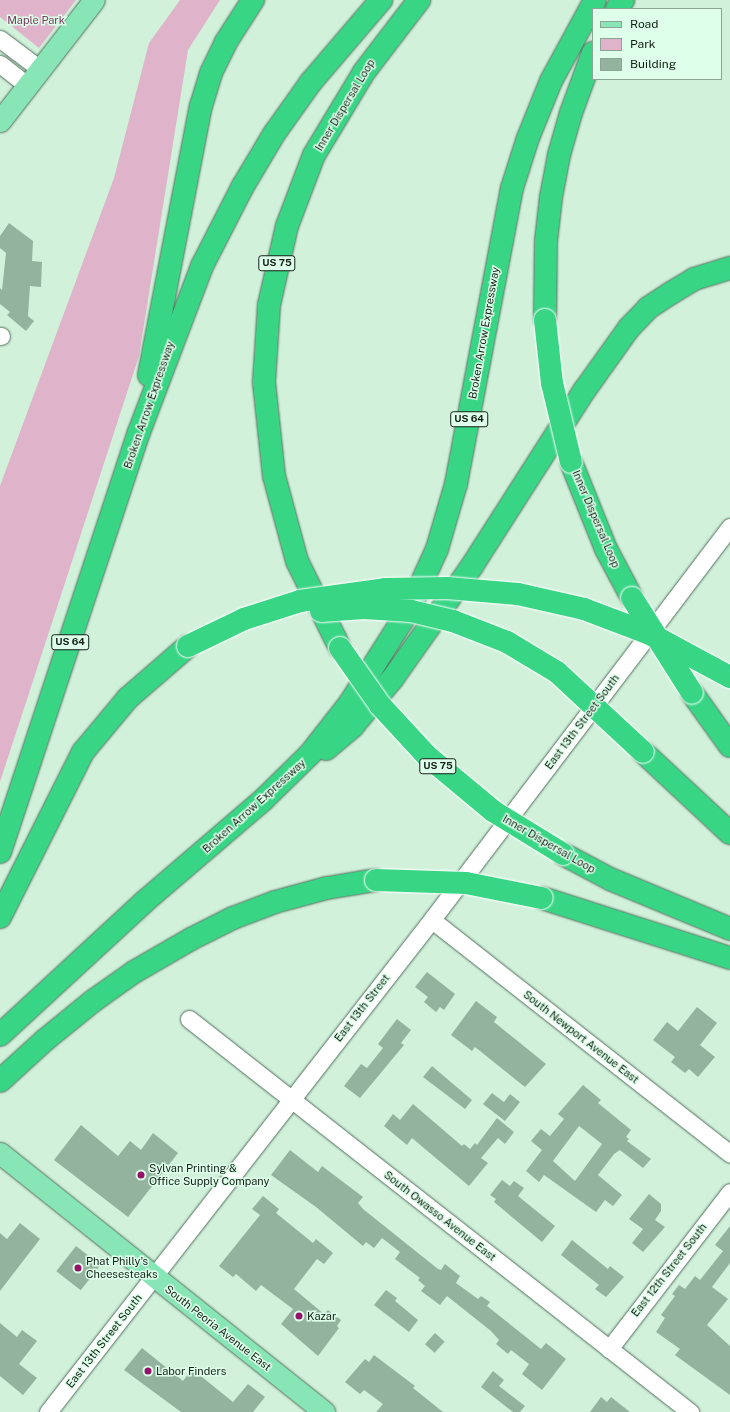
<!DOCTYPE html>
<html>
<head>
<meta charset="utf-8">
<style>
	body { margin:0 }
	#map { position:relative; width:730px; height:1412px; overflow:hidden; background:#d1f1db; font-family:"Public Sans",sans-serif }
	div>[style] { position:absolute }
	.green>* { inset:0; background:#dfb3ca }
	.building>* { inset:0; background:#94b39e; transform-origin:0 0 }
	.roads { filter:drop-shadow(0 0 1px #526f5c) drop-shadow(0 0 1px #526f5c) }
	.minor>* { height:17px; margin:-8.5px; padding:0 8.5px; transform-origin:8.5px; border-radius:8.5px; background:#fff }
	.major>* { height:21px; margin:-10.5px; padding:0 10.5px; transform-origin:10.5px; border-radius:10.5px; background:#88e6b6 }
	.highway>* { height:22px; margin:-11px; padding:0 11px; transform-origin:11px; border-radius:11px; background:#38d585 }
	.bridges { filter:drop-shadow(0 0 1px #fff) drop-shadow(0 0 1px #fff) }
	.highway-bridge>* { height:22px; margin:-11px; padding:0 11px; transform-origin:11px; border-radius:11px; background:#38d585 }
	.dots>* { width:11px; height:11px; translate:-50% -50%; box-sizing:border-box; border:2px solid #deffe9; border-radius:50% }
	span { translate:-50% -50%; white-space:nowrap; text-align:center; line-height:1.15; -webkit-text-stroke:3px #deffe9; paint-order:stroke }
	.shield-label span { padding:1px 3px; background:#deffe9; border:1px solid; border-radius:3px; -webkit-text-stroke-width:0 }
	.shield-label { font-size:10px; color:#131f17; font-weight:700 }
	.park-label { font-size:11px; color:#7a395f }
	.street-label { font-size:11px; color:#131f17 }
	.poi-label { font-size:11px; color:#131f17 }
	.left { translate:0 -50%; text-align:left }
	.legend { position:absolute; left:592px; top:8px; width:130px; height:72px; box-sizing:border-box; background:#deffe9; border:1px solid #8da595; margin:0; padding:5px 7px; list-style:none; font-size:12px; color:#131f17 }
	.legend li { display:flex; align-items:center; gap:8px; height:20px }
	.legend b { width:20px; border:1px solid #8da595 }
</style>
</head>
<body>
<div id="map">
	<div class="green">
		<i style="clip-path:polygon(0 0,76px 0,39px 48px,0 17px)"></i>
		<i style="clip-path:polygon(180px 0,220px 0,188px 50px,139px 356px,0 782px,0 486px,114px 178px,149px 43px)"></i>
	</div>
	<div class="building">
		<i style="clip-path:polygon(9px 223px,33px 241px,32px 261px,42px 262px,41px 287px,30px 286px,28px 316px,34px 321px,26px 331px,7px 315px,10px 312px,0 304px,0 288px,2px 290px,6px 253px,0 248px,0 236px)"></i>
		<i style="clip-path:polygon(427px 972px,455px 994px,444px 1010px,440px 1007px,436px 1012px,424px 1002px,428px 997px,415px 987px)"></i>
		<i style="clip-path:polygon(476px 1001px,497px 1017px,494px 1022px,546px 1064px,525px 1087px,475px 1047px,472px 1051px,451px 1035px)"></i>
		<i style="clip-path:polygon(697px 1007px,717px 1023px,700px 1045px,715px 1057px,698px 1077px,689px 1069px,685px 1073px,671px 1062px,675px 1057px,653px 1040px,667px 1022px,678px 1031px)"></i>
		<i style="clip-path:polygon(397px 1019px,411px 1030px,401px 1043px,404px 1045px,360px 1098px,344px 1086px,361px 1064px,367px 1068px,383px 1048px,378px 1044px)"></i>
		<i style="clip-path:polygon(432px 1066px,472px 1100px,465px 1109px,423px 1077px)"></i>
		<i style="clip-path:polygon(evenodd,583px 1085px,601px 1100px,598px 1103px,631px 1130px,626px 1137px,629px 1139px,627px 1141px,651px 1159px,643px 1168px,620px 1150px,614px 1154px,598px 1175px,622px 1195px,613px 1206px,605px 1200px,596px 1212px,544px 1175px,539px 1182px,526px 1171px,542px 1150px,531px 1141px,541px 1129px,550px 1136px,564px 1119px,558px 1114px,583px 1085px,579px 1126px,602px 1144px,575px 1181px,553px 1161px,579px 1126px)"></i>
		<i style="clip-path:polygon(492px 1093px,504px 1102px,510px 1094px,520px 1102px,505px 1121px,483px 1104px)"></i>
		<i style="clip-path:polygon(413px 1104px,462px 1146px,464px 1144px,470px 1149px,475px 1143px,477px 1145px,497px 1118px,514px 1132px,505px 1144px,498px 1138px,481px 1158px,488px 1163px,469px 1186px,412px 1138px,407px 1145px,384px 1126px,393px 1114px,400px 1120px)"></i>
		<i style="clip-path:polygon(81px 1125px,118px 1156px,130px 1141px,141px 1150px,153px 1133px,178px 1153px,128px 1217px,54px 1160px)"></i>
		<i style="clip-path:polygon(290px 1150px,318px 1172px,322px 1166px,363px 1197px,358px 1203px,363px 1209px,438px 1269px,441px 1270px,445px 1264px,460px 1276px,456px 1283px,478px 1299px,481px 1296px,490px 1302px,487px 1306px,541px 1349px,546px 1343px,566px 1359px,542px 1390px,522px 1374px,529px 1364px,511px 1350px,508px 1354px,496px 1344px,499px 1340px,491px 1331px,447px 1296px,440px 1305px,421px 1291px,425px 1286px,418px 1280px,420px 1278px,395px 1259px,400px 1252px,382px 1238px,374px 1248px,366px 1242px,363px 1246px,316px 1207px,271px 1175px)"></i>
		<i style="clip-path:polygon(502px 1180px,510px 1186px,514px 1181px,524px 1188px,518px 1196px,555px 1226px,542px 1242px,494px 1202px,496px 1199px,490px 1195px)"></i>
		<i style="clip-path:polygon(649px 1194px,661px 1204px,661px 1211px,655px 1220px,665px 1227px,643px 1252px,632px 1243px,643px 1229px,629px 1219px)"></i>
		<i style="clip-path:polygon(263px 1196px,279px 1209px,276px 1213px,313px 1243px,316px 1239px,333px 1253px,324px 1264px,317px 1259px,294px 1289px,324px 1314px,328px 1310px,341px 1320px,337px 1326px,339px 1328px,318px 1356px,281px 1324px,293px 1309px,261px 1285px,256px 1291px,236px 1274px,233px 1277px,219px 1266px,260px 1215px,252px 1209px)"></i>
		<i style="clip-path:polygon(20px 1223px,40px 1239px,0 1291px,0 1233px,7px 1239px)"></i>
		<i style="clip-path:polygon(730px 1226px,730px 1263px,712px 1287px,728px 1299px,707px 1325px,730px 1346px,730px 1395px,675px 1355px,680px 1349px,656px 1332px,665px 1318px,661px 1315px,675px 1296px,672px 1294px,679px 1285px,685px 1289px,695px 1276px,700px 1280px,723px 1251px,715px 1245px)"></i>
		<i style="clip-path:polygon(572px 1240px,608px 1269px,610px 1266px,624px 1277px,606px 1297px,595px 1289px,599px 1285px,561px 1255px)"></i>
		<i style="left:76px;top:1246px;width:31px;height:32px;rotate:38deg"></i>
		<i style="clip-path:polygon(386px 1290px,397px 1298px,395px 1301px,418px 1320px,409px 1332px,374px 1305px)"></i>
		<i style="clip-path:polygon(0 1323px,17px 1337px,22px 1330px,37px 1341px,19px 1364px,37px 1378px,23px 1395px,0 1376px)"></i>
		<i style="left:435px;top:1333px;width:13px;height:15px;rotate:42deg"></i>
		<i style="clip-path:polygon(142px 1348px,183px 1381px,192px 1369px,233px 1402px,248px 1384px,265px 1397px,253px 1412px,181px 1412px,124px 1370px)"></i>
		<i style="clip-path:polygon(374px 1355px,415px 1386px,413px 1388px,443px 1412px,376px 1412px,383px 1404px,364px 1390px,360px 1394px,345px 1382px,365px 1359px,369px 1362px)"></i>
		<i style="clip-path:polygon(493px 1371px,504px 1380px,499px 1386px,525px 1406px,520px 1412px,513px 1412px,481px 1387px)"></i>
		<i style="clip-path:polygon(601px 1397px,607px 1402px,611px 1397px,630px 1412px,590px 1412px)"></i>
	</div>
	<div class="roads">
		<div class="minor">
			<i style="left:0;top:39px;width:50px;rotate:36.9deg"></i>
			<i style="left:0;top:64px;width:34px;rotate:38deg"></i>
			<i style="left:0;top:336px;width:1px"></i>
			<i style="left:432px;top:920px;width:379px;rotate:38.1deg"></i>
			<i style="left:189px;top:1019px;width:637px;rotate:38.11deg"></i>
			<i style="left:609px;top:1349px;width:198px;rotate:-52.4deg"></i>
			<i style="left:48px;top:1412px;width:626px;rotate:-52.07deg"></i>
			<i style="left:433px;top:918px;width:491px;rotate:-52.8deg"></i>
		</div>
		<div class="major">
			<i style="left:0;top:121px;width:153px;rotate:-52.2deg"></i>
			<i style="left:0;top:1153px;width:415px;rotate:38.6deg"></i>
		</div>
		<div class="highway">
			<i style="left:617px;top:9px;width:11px;rotate:-56deg"></i>
			<i style="left:545px;top:320px;width:79px;rotate:-89.3deg"></i>
			<i style="left:546px;top:241px;width:44px;rotate:-83.5deg"></i>
			<i style="left:551px;top:197px;width:43px;rotate:-79.2deg"></i>
			<i style="left:559px;top:155px;width:44px;rotate:-74.1deg"></i>
			<i style="left:571px;top:113px;width:64px;rotate:-69.9deg"></i>
			<i style="left:149px;top:375px;width:274px;rotate:-79.1deg"></i>
			<i style="left:201px;top:106px;width:34px;rotate:-73deg"></i>
			<i style="left:211px;top:73px;width:34px;rotate:-64deg"></i>
			<i style="left:226px;top:42px;width:50px;rotate:-57.3deg"></i>
			<i style="left:571px;top:462px;width:94px;rotate:68.1deg"></i>
			<i style="left:606px;top:549px;width:55px;rotate:62deg"></i>
			<i style="left:340px;top:648px;width:97px;rotate:-116.3deg"></i>
			<i style="left:297px;top:561px;width:88px;rotate:-105.1deg"></i>
			<i style="left:274px;top:476px;width:95px;rotate:-96.1deg"></i>
			<i style="left:264px;top:382px;width:77px;rotate:-86.3deg"></i>
			<i style="left:269px;top:305px;width:81px;rotate:-77.2deg"></i>
			<i style="left:287px;top:226px;width:76px;rotate:-69.2deg"></i>
			<i style="left:314px;top:155px;width:97px;rotate:-58.9deg"></i>
			<i style="left:364px;top:72px;width:91px;rotate:-52.6deg"></i>
			<i style="left:692px;top:693px;width:65px;rotate:54.4deg"></i>
			<i style="left:326px;top:749px;width:35px;rotate:-40deg"></i>
			<i style="left:353px;top:726px;width:62px;rotate:-50.2deg"></i>
			<i style="left:393px;top:678px;width:137px;rotate:-54.8deg"></i>
			<i style="left:472px;top:566px;width:208px;rotate:-57.4deg"></i>
			<i style="left:584px;top:391px;width:77px;rotate:-54.5deg"></i>
			<i style="left:629px;top:328px;width:28px;rotate:-46deg"></i>
			<i style="left:648px;top:308px;width:27px;rotate:-33deg"></i>
			<i style="left:671px;top:293px;width:27px;rotate:-31deg"></i>
			<i style="left:694px;top:279px;width:38px;rotate:-17deg"></i>
			<i style="left:643px;top:752px;width:119px;rotate:43deg"></i>
			<i style="left:0;top:852px;width:442px;rotate:-71.7deg"></i>
			<i style="left:139px;top:432px;width:178px;rotate:-69.2deg"></i>
			<i style="left:202px;top:266px;width:90px;rotate:-62.9deg"></i>
			<i style="left:243px;top:186px;width:61px;rotate:-59.2deg"></i>
			<i style="left:274px;top:134px;width:64px;rotate:-54.6deg"></i>
			<i style="left:311px;top:82px;width:108px;rotate:-49.5deg"></i>
			<i style="left:563px;top:854px;width:53px;rotate:28deg"></i>
			<i style="left:610px;top:879px;width:130px;rotate:22.6deg"></i>
			<i style="left:542px;top:898px;width:197px;rotate:17.7deg"></i>
			<i style="left:0;top:917px;width:185px;rotate:-63.3deg"></i>
			<i style="left:83px;top:752px;width:70px;rotate:-50.2deg"></i>
			<i style="left:128px;top:698px;width:79px;rotate:-40.9deg"></i>
			<i style="left:0;top:1035px;width:196px;rotate:-42.7deg"></i>
			<i style="left:144px;top:902px;width:157px;rotate:-40.6deg"></i>
			<i style="left:263px;top:800px;width:66px;rotate:-44.4deg"></i>
			<i style="left:310px;top:754px;width:65px;rotate:-51.9deg"></i>
			<i style="left:350px;top:703px;width:112px;rotate:-57.7deg"></i>
			<i style="left:410px;top:608px;width:65px;rotate:-65.4deg"></i>
			<i style="left:437px;top:549px;width:68px;rotate:-73.7deg"></i>
			<i style="left:456px;top:484px;width:301px;rotate:-79.3deg"></i>
			<i style="left:512px;top:188px;width:52px;rotate:-72.3deg"></i>
			<i style="left:528px;top:138px;width:61px;rotate:-68deg"></i>
			<i style="left:551px;top:81px;width:92px;rotate:-61.5deg"></i>
			<i style="left:0;top:1081px;width:61px;rotate:-42.3deg"></i>
			<i style="left:45px;top:1040px;width:62px;rotate:-39.1deg"></i>
			<i style="left:93px;top:1001px;width:50px;rotate:-35.3deg"></i>
			<i style="left:134px;top:972px;width:66px;rotate:-30.1deg"></i>
			<i style="left:191px;top:939px;width:47px;rotate:-26.6deg"></i>
			<i style="left:233px;top:918px;width:45px;rotate:-20.9deg"></i>
			<i style="left:275px;top:902px;width:54px;rotate:-15.1deg"></i>
			<i style="left:327px;top:888px;width:50px;rotate:-9.3deg"></i>
		</div>
	</div>
	<div class="bridges">
		<div class="highway-bridge">
			<i style="left:545px;top:320px;width:63px;rotate:83.7deg"></i>
			<i style="left:552px;top:383px;width:81px;rotate:76.5deg"></i>
			<i style="left:632px;top:598px;width:112px;rotate:57.7deg"></i>
			<i style="left:321px;top:611px;width:43px;rotate:-4deg"></i>
			<i style="left:364px;top:608px;width:47px;rotate:3.7deg"></i>
			<i style="left:411px;top:611px;width:43px;rotate:13.4deg"></i>
			<i style="left:453px;top:621px;width:58px;rotate:21.3deg"></i>
			<i style="left:507px;top:642px;width:58px;rotate:31deg"></i>
			<i style="left:557px;top:672px;width:117px;rotate:42.9deg"></i>
			<i style="left:188px;top:646px;width:62px;rotate:-25.7deg"></i>
			<i style="left:244px;top:619px;width:59px;rotate:-17.8deg"></i>
			<i style="left:300px;top:601px;width:86px;rotate:-8deg"></i>
			<i style="left:385px;top:589px;width:62px;rotate:-0.9deg"></i>
			<i style="left:447px;top:588px;width:71px;rotate:4.8deg"></i>
			<i style="left:518px;top:594px;width:68px;rotate:12.8deg"></i>
			<i style="left:584px;top:609px;width:71px;rotate:20.7deg"></i>
			<i style="left:650px;top:634px;width:91px;rotate:28.3deg"></i>
			<i style="left:340px;top:648px;width:70px;rotate:54.9deg"></i>
			<i style="left:380px;top:705px;width:69px;rotate:47.3deg"></i>
			<i style="left:427px;top:756px;width:86px;rotate:39.8deg"></i>
			<i style="left:493px;top:811px;width:82px;rotate:31.6deg"></i>
			<i style="left:376px;top:880px;width:90px;rotate:1.9deg"></i>
			<i style="left:466px;top:883px;width:77px;rotate:11.2deg"></i>
		</div>
	</div>
	<div class="dots">
		<i style="left:141px;top:1175px;background:#95126a"></i>
		<i style="left:78px;top:1268px;background:#95126a"></i>
		<i style="left:299px;top:1316px;background:#95126a"></i>
		<i style="left:148px;top:1371px;background:#95126a"></i>
	</div>
	<div class="shield-label">
		<span style="left:277px;top:263px">US 75</span>
		<span style="left:469px;top:419px">US 64</span>
		<span style="left:70px;top:642px">US 64</span>
		<span style="left:438px;top:766px">US 75</span>
	</div>
	<div class="park-label">
		<span style="left:36px;top:20px">Maple Park</span>
	</div>
	<div class="street-label">
		<span style="left:345px;top:105px;rotate:-59deg">Inner Dispersal Loop</span>
		<span style="left:484px;top:333px;rotate:-80deg">Broken Arrow Expressway</span>
		<span style="left:149px;top:405px;rotate:-71deg">Broken Arrow Expressway</span>
		<span style="left:596px;top:519px;rotate:67deg">Inner Dispersal Loop</span>
		<span style="left:582px;top:722px;rotate:-53deg">East 13th Street South</span>
		<span style="left:254px;top:806px;rotate:-42deg">Broken Arrow Expressway</span>
		<span style="left:549px;top:844px;rotate:30deg">Inner Dispersal Loop</span>
		<span style="left:362px;top:1008px;rotate:-52deg">East 13th Street</span>
		<span style="left:581px;top:1037px;rotate:38deg">South Newport Avenue East</span>
		<span style="left:440px;top:1216px;rotate:38deg">South Owasso Avenue East</span>
		<span style="left:669px;top:1270px;rotate:-52deg">East 12th Street South</span>
		<span style="left:218px;top:1328px;rotate:38deg">South Peoria Avenue East</span>
		<span style="left:104px;top:1341px;rotate:-52deg">East 13th Street South</span>
	</div>
	<div class="poi-label">
		<span class="left" style="left:149px;top:1175px">Sylvan Printing &amp;<br>Office Supply Company</span>
		<span class="left" style="left:86px;top:1268px">Phat Philly's<br>Cheesesteaks</span>
		<span class="left" style="left:307px;top:1316px">Kazar</span>
		<span class="left" style="left:156px;top:1371px">Labor Finders</span>
	</div>
	<ul class="legend">
	<li><b style="height:5px;background:#88e6b6"></b>Road</li>
	<li><b style="height:11px;background:#dfb3ca"></b>Park</li>
	<li><b style="height:11px;background:#94b39e"></b>Building</li>
	</ul>
</div>
</body>
</html>
